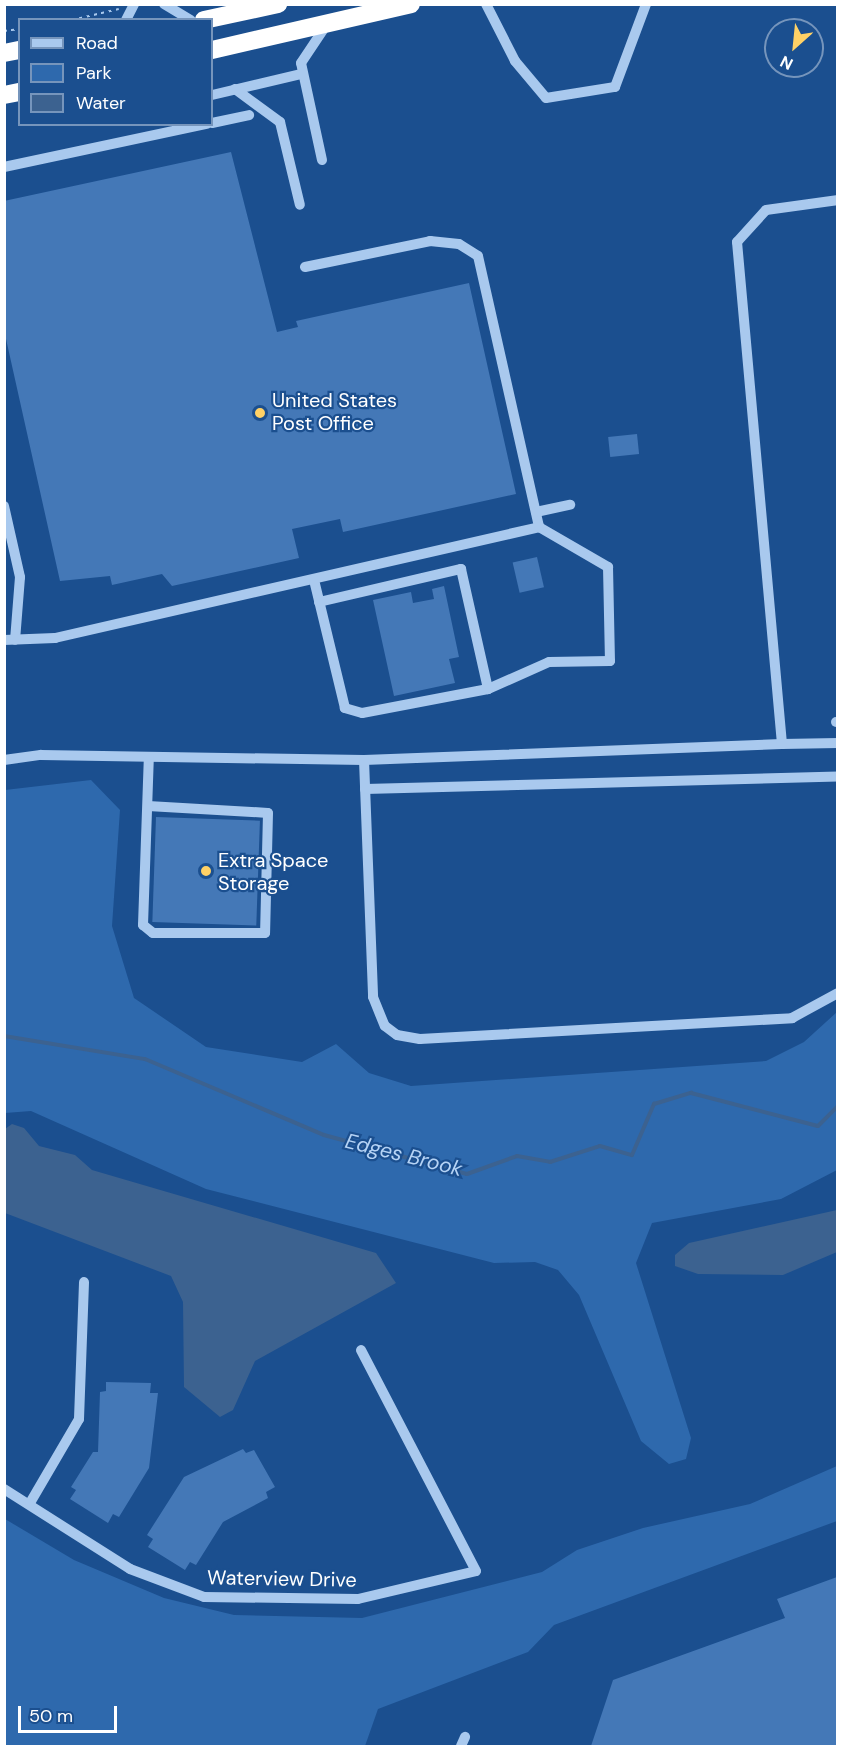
<!DOCTYPE html>
<html>
<head>
<meta charset="utf-8">
<style>
	body { margin:0 }
	#map { position:relative; width:842px; height:1751px; overflow:hidden; background:#1b4f8f; font-family:"DM Sans",sans-serif }
	div>[style] { position:absolute }
	.green>* { inset:0; background:#2e69ad }
	.water>* { inset:0; background:#3c6290 }
	.stream>* { height:4px; margin:-2px; padding:0 2px; transform-origin:2px; border-radius:2px; background:#3c6290 }
	.building>* { inset:0; background:#4478b7; transform-origin:0 0 }
	.path>* { height:2px; margin-top:-1px; transform-origin:0; background:repeating-linear-gradient(90deg,#a9c9ee 0 3px,transparent 0 7.5px) }
	.minor>* { height:10px; margin:-5px; padding:0 5px; transform-origin:5px; border-radius:5px; background:#a9c9ee }
	.highway>* { height:18px; margin:-9px; padding:0 9px; transform-origin:9px; border-radius:9px; background:#fff }
	.dots>* { width:16px; height:16px; translate:-50% -50%; box-sizing:border-box; border:3px solid #1b4f8f; border-radius:50% }
	span { translate:-50% -50%; white-space:nowrap; text-align:center; line-height:1.15; -webkit-text-stroke:4.5px #1b4f8f; paint-order:stroke }
	.poi-label { font-size:20px; color:#fff }
	.left { translate:0 -50%; text-align:left }
	.street-label { font-size:20px; color:#fff }
	.water-label { font-size:21px; color:#b5d3f5; font-style:italic }
	.frame { position:absolute; inset:0; border:6px solid #fff; pointer-events:none }
	.legend { position:absolute; left:18px; top:18px; width:195px; height:108px; box-sizing:border-box; background:#1b4f8f; border:2px solid #7695bc; margin:0; padding:8px 10px; list-style:none; font-size:18px; color:#fff }
	.legend li { display:flex; align-items:center; gap:12px; height:30px }
	.legend b { width:30px; border:2px solid #7695bc }
	.north { position:absolute; left:764px; top:18px; width:60px; height:60px; box-sizing:border-box; background:#1b4f8f; border:2px solid #7695bc; border-radius:50%; rotate:207deg; font-size:16px; font-weight:700; line-height:24px; text-align:center; color:#fff }
	.north::after { content:''; display:block; margin:auto; width:21px; height:27px; background:#ffd166; clip-path:polygon(50% 0,100% 100%,50% 72%,0 100%) }
	.scale { position:absolute; left:18px; top:1706px; width:99px; height:27px; box-sizing:border-box; border:3px solid #fff; border-top:0; padding-left:8px; font-size:18px; line-height:21px; white-space:nowrap; color:#fff; -webkit-text-stroke:4px #1b4f8f; paint-order:stroke }
</style>
</head>
<body>
<div id="map">
	<div class="green">
		<i style="clip-path:polygon(91px 780px,120px 810px,112px 926px,134px 998px,206px 1047px,302px 1062px,336px 1044px,369px 1073px,411px 1086px,766px 1061px,804px 1042px,837px 1012px,837px 1170px,781px 1199px,652px 1223px,636px 1263px,691px 1438px,686px 1459px,669px 1464px,641px 1441px,579px 1295px,558px 1270px,535px 1262px,494px 1263px,206px 1189px,31px 1111px,5px 1113px,5px 790px)"></i>
		<i style="clip-path:polygon(837px 1466px,837px 1521px,554px 1625px,528px 1652px,378px 1709px,365px 1746px,5px 1746px,5px 1519px,74px 1560px,164px 1598px,234px 1615px,362px 1618px,542px 1572px,577px 1550px,643px 1528px,750px 1504px)"></i>
	</div>
	<div class="water">
		<i style="clip-path:polygon(12px 1124px,24px 1128px,39px 1146px,75px 1155px,92px 1170px,376px 1253px,396px 1283px,255px 1361px,233px 1410px,220px 1417px,184px 1387px,183px 1302px,171px 1276px,5px 1213px,5px 1129px)"></i>
		<i style="clip-path:polygon(837px 1210px,837px 1252px,783px 1275px,698px 1274px,675px 1266px,675px 1255px,689px 1243px)"></i>
	</div>
	<div class="stream">
		<i style="left:4px;top:1036px;width:143px;rotate:9.3deg"></i>
		<i style="left:145px;top:1059px;width:194px;rotate:23deg"></i>
		<i style="left:324px;top:1135px;width:148px;rotate:15.3deg"></i>
		<i style="left:467px;top:1174px;width:53px;rotate:-19.8deg"></i>
		<i style="left:517px;top:1156px;width:34px;rotate:10deg"></i>
		<i style="left:550px;top:1162px;width:52px;rotate:-17.7deg"></i>
		<i style="left:600px;top:1146px;width:33px;rotate:16deg"></i>
		<i style="left:632px;top:1155px;width:56px;rotate:-66.7deg"></i>
		<i style="left:654px;top:1104px;width:39px;rotate:-17deg"></i>
		<i style="left:691px;top:1093px;width:131px;rotate:14.6deg"></i>
		<i style="left:818px;top:1126px;width:28px;rotate:-45deg"></i>
	</div>
	<div class="building">
		<i style="clip-path:polygon(231px 152px,277px 332px,298px 327px,296px 321px,469px 283px,516px 494px,343px 532px,340px 519px,292px 529px,299px 558px,172px 586px,162px 574px,112px 585px,110px 576px,60px 581px,4px 330px,4px 201px)"></i>
		<i style="left:637px;top:434px;width:20px;height:29px;rotate:84deg"></i>
		<i style="left:537px;top:557px;width:31px;height:25px;rotate:77deg"></i>
		<i style="clip-path:polygon(444px 586px,459px 657px,449px 659px,455px 683px,394px 696px,373px 600px,411px 592px,413px 603px,434px 599px,432px 589px)"></i>
		<i style="left:156px;top:817px;width:104px;height:105px;rotate:2deg"></i>
		<i style="clip-path:polygon(106px 1382px,151px 1383px,150px 1393px,158px 1393px,149px 1468px,119px 1517px,113px 1514px,108px 1523px,70px 1499px,76px 1490px,71px 1487px,93px 1452px,98px 1452px,100px 1392px,106px 1391px)"></i>
		<i style="clip-path:polygon(243px 1449px,246px 1453px,254px 1450px,275px 1487px,266px 1492px,268px 1498px,223px 1522px,196px 1565px,190px 1562px,185px 1570px,148px 1547px,153px 1539px,147px 1535px,184px 1477px)"></i>
		<i style="clip-path:polygon(837px 1577px,837px 1746px,591px 1746px,613px 1680px,785px 1618px,777px 1599px)"></i>
	</div>
	<div class="path">
		<i style="left:72px;top:20px;width:48px;rotate:-13.2deg"></i>
		<i style="left:4px;top:31px;width:16px;rotate:-7deg"></i>
	</div>
	<div class="minor">
		<i style="left:164px;top:4px;width:31px;rotate:31deg"></i>
		<i style="left:486px;top:4px;width:64px;rotate:63deg"></i>
		<i style="left:515px;top:61px;width:48px;rotate:50deg"></i>
		<i style="left:546px;top:98px;width:70px;rotate:-9.1deg"></i>
		<i style="left:615px;top:87px;width:89px;rotate:-69.5deg"></i>
		<i style="left:126px;top:20px;width:18px;rotate:-63deg"></i>
		<i style="left:235px;top:89px;width:56px;rotate:36.3deg"></i>
		<i style="left:280px;top:122px;width:85px;rotate:76.5deg"></i>
		<i style="left:212px;top:95px;width:91px;rotate:-13.3deg"></i>
		<i style="left:212px;top:123px;width:38px;rotate:-12deg"></i>
		<i style="left:322px;top:160px;width:99px;rotate:-102.2deg"></i>
		<i style="left:301px;top:63px;width:43px;rotate:-56.3deg"></i>
		<i style="left:4px;top:167px;width:207px;rotate:-12deg"></i>
		<i style="left:305px;top:267px;width:128px;rotate:-11.7deg"></i>
		<i style="left:430px;top:241px;width:29px;rotate:6deg"></i>
		<i style="left:459px;top:244px;width:22px;rotate:32deg"></i>
		<i style="left:478px;top:256px;width:278px;rotate:77.3deg"></i>
		<i style="left:4px;top:506px;width:73px;rotate:77.3deg"></i>
		<i style="left:20px;top:577px;width:63px;rotate:94.5deg"></i>
		<i style="left:536px;top:512px;width:35px;rotate:-12deg"></i>
		<i style="left:319px;top:602px;width:146px;rotate:-13.1deg"></i>
		<i style="left:461px;top:569px;width:123px;rotate:77.3deg"></i>
		<i style="left:4px;top:640px;width:51px;rotate:-2.2deg"></i>
		<i style="left:55px;top:638px;width:497px;rotate:-12.9deg"></i>
		<i style="left:539px;top:527px;width:80px;rotate:30.1deg"></i>
		<i style="left:608px;top:567px;width:94px;rotate:88.8deg"></i>
		<i style="left:610px;top:661px;width:61px;rotate:179.1deg"></i>
		<i style="left:549px;top:662px;width:67px;rotate:156.1deg"></i>
		<i style="left:488px;top:689px;width:128px;rotate:169.2deg"></i>
		<i style="left:362px;top:713px;width:18px;rotate:-164deg"></i>
		<i style="left:345px;top:708px;width:132px;rotate:-103.6deg"></i>
		<i style="left:836px;top:722px;width:2px"></i>
		<i style="left:782px;top:744px;width:56px;rotate:-1deg"></i>
		<i style="left:4px;top:760px;width:37px;rotate:-8deg"></i>
		<i style="left:41px;top:755px;width:323px;rotate:0.9deg"></i>
		<i style="left:364px;top:760px;width:418px;rotate:-2.2deg"></i>
		<i style="left:782px;top:744px;width:504px;rotate:-95.12deg"></i>
		<i style="left:737px;top:242px;width:43px;rotate:-47.8deg"></i>
		<i style="left:766px;top:210px;width:73px;rotate:-7.9deg"></i>
		<i style="left:364px;top:760px;width:237px;rotate:87.8deg"></i>
		<i style="left:373px;top:997px;width:31px;rotate:68deg"></i>
		<i style="left:385px;top:1026px;width:15px;rotate:37deg"></i>
		<i style="left:397px;top:1035px;width:23px;rotate:10deg"></i>
		<i style="left:420px;top:1039px;width:373px;rotate:-3.2deg"></i>
		<i style="left:792px;top:1018px;width:52px;rotate:-28.5deg"></i>
		<i style="left:365px;top:789px;width:473px;rotate:-1.5deg"></i>
		<i style="left:148px;top:806px;width:120px;rotate:3.3deg"></i>
		<i style="left:268px;top:813px;width:120px;rotate:91.4deg"></i>
		<i style="left:265px;top:933px;width:112px;rotate:180deg"></i>
		<i style="left:153px;top:933px;width:13px;rotate:-141deg"></i>
		<i style="left:143px;top:925px;width:168px;rotate:-88deg"></i>
		<i style="left:4px;top:1489px;width:149px;rotate:32.4deg"></i>
		<i style="left:130px;top:1569px;width:79px;rotate:20.7deg"></i>
		<i style="left:204px;top:1597px;width:154px;rotate:0.7deg"></i>
		<i style="left:358px;top:1599px;width:121px;rotate:-13.3deg"></i>
		<i style="left:476px;top:1571px;width:249px;rotate:-117.5deg"></i>
		<i style="left:30px;top:1503px;width:97px;rotate:-59.7deg"></i>
		<i style="left:79px;top:1419px;width:137px;rotate:-87.9deg"></i>
		<i style="left:461px;top:1746px;width:10px;rotate:-66deg"></i>
	</div>
	<div class="highway">
		<i style="left:204px;top:20px;width:76px;rotate:-12.2deg"></i>
		<i style="left:212px;top:50px;width:204px;rotate:-13deg"></i>
		<i style="left:4px;top:53px;width:16px;rotate:-11deg"></i>
		<i style="left:4px;top:95px;width:16px;rotate:-11deg"></i>
	</div>
	<div class="dots">
		<i style="left:260px;top:413px;background:#ffd166"></i>
		<i style="left:206px;top:871px;background:#ffd166"></i>
	</div>
	<div class="poi-label">
		<span class="left" style="left:272px;top:412px">United States<br>Post Office</span>
		<span class="left" style="left:218px;top:872px">Extra Space<br>Storage</span>
	</div>
	<div class="street-label">
		<span style="left:282px;top:1579px;rotate:1deg">Waterview Drive</span>
	</div>
	<div class="water-label">
		<span style="left:404px;top:1155px;rotate:14deg">Edges Brook</span>
	</div>
	<div class="frame"></div>
	<ul class="legend">
	<li><b style="height:8px;background:#a9c9ee"></b>Road</li>
	<li><b style="height:16px;background:#2e69ad"></b>Park</li>
	<li><b style="height:16px;background:#3c6290"></b>Water</li>
	</ul>
	<div class="north">N</div>
	<div class="scale">50 m</div>
</div>
</body>
</html>
